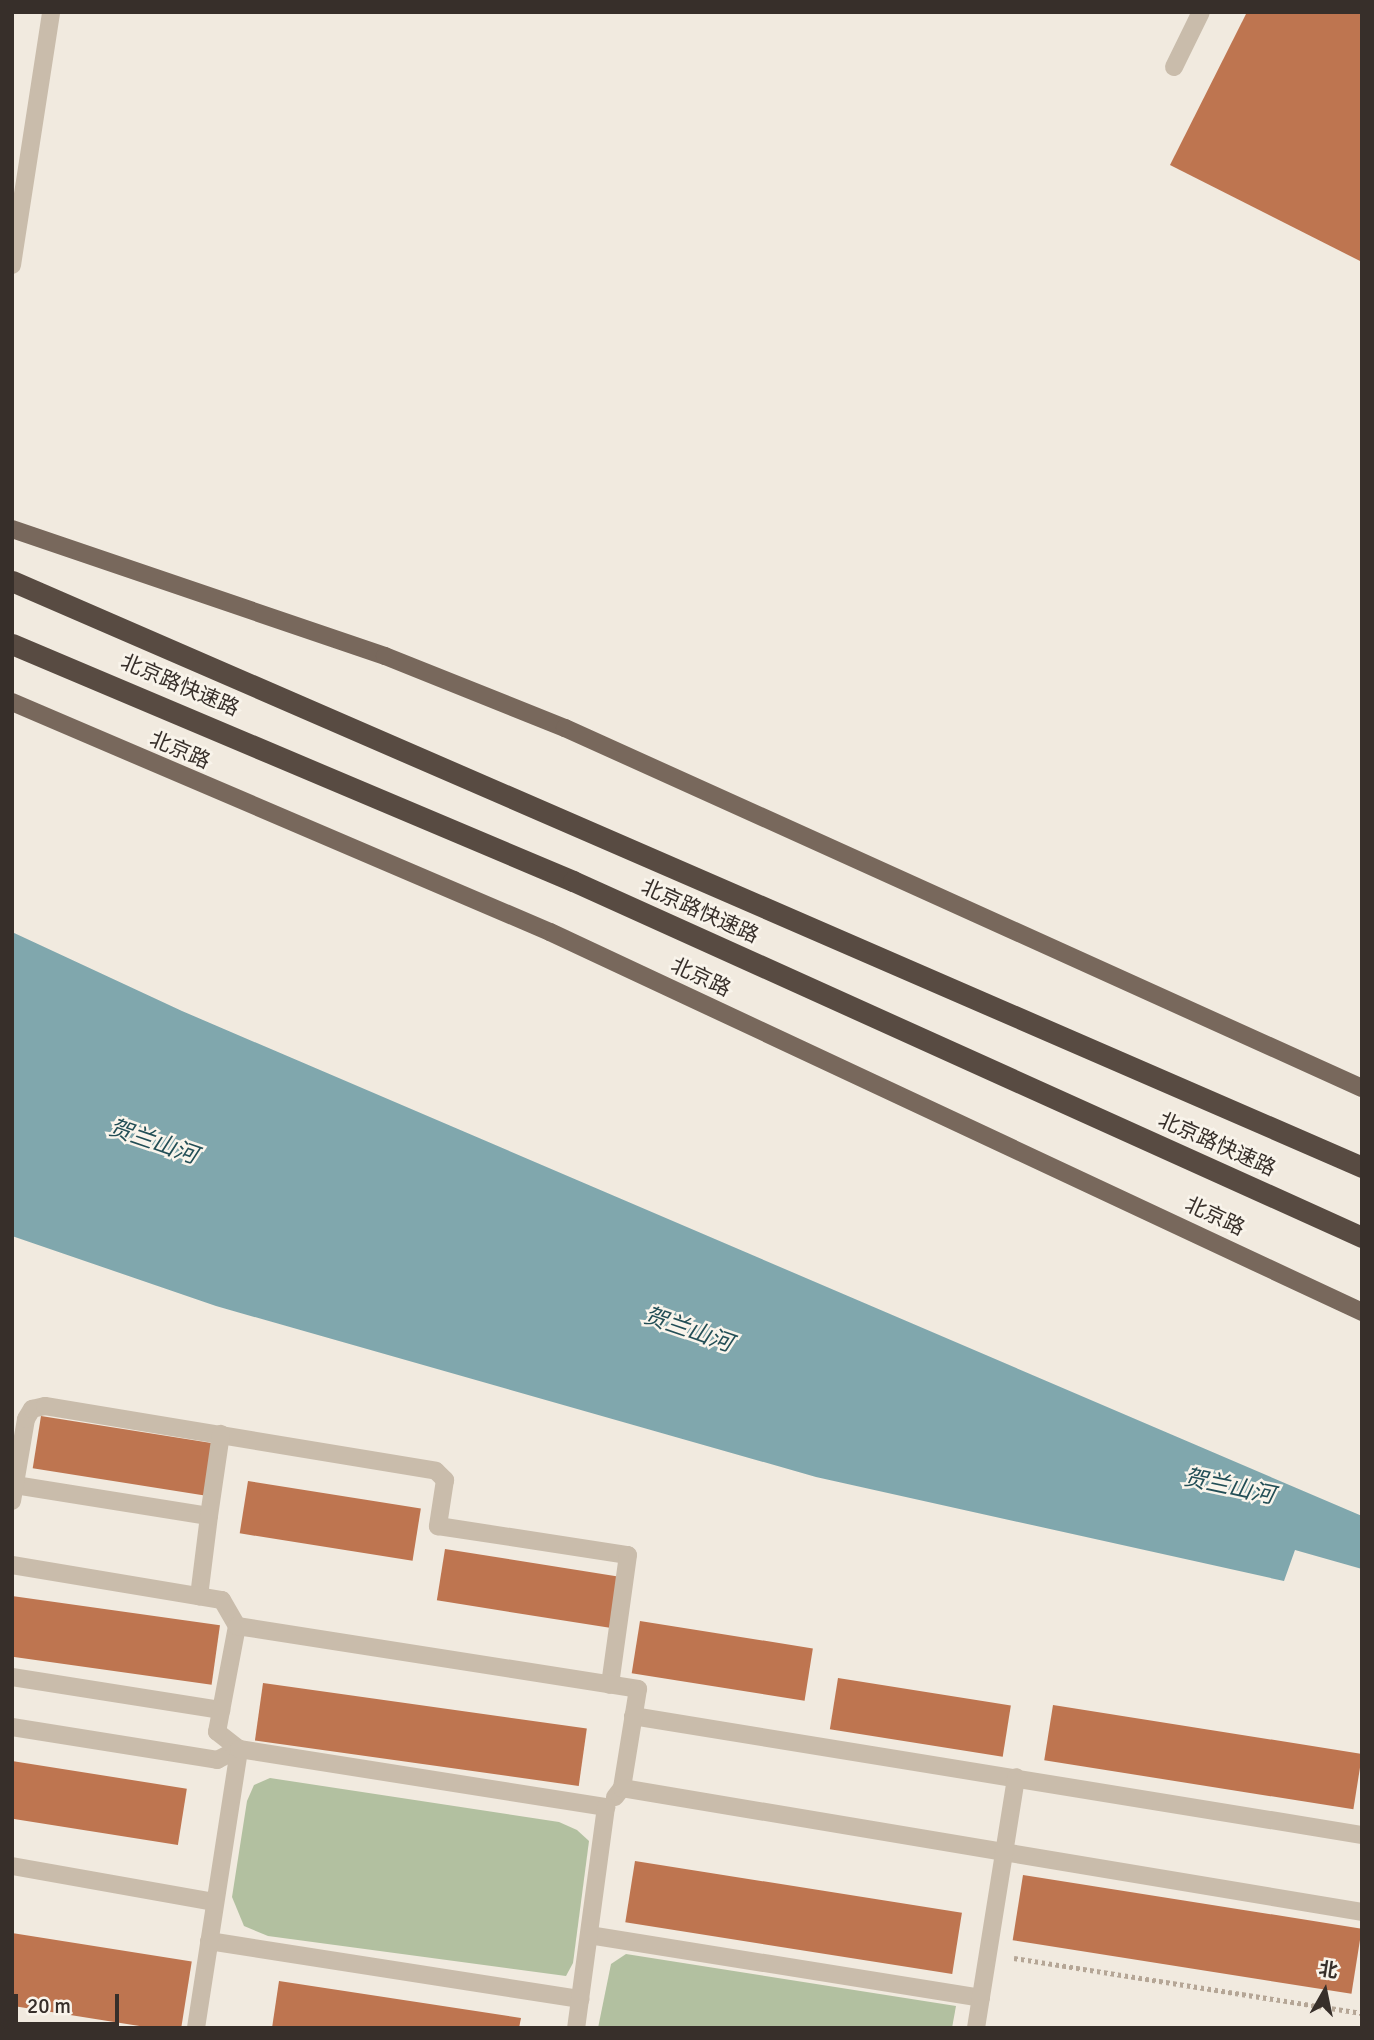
<!DOCTYPE html>
<html>
<head>
<meta charset="utf-8">
<style>
	body { margin:0 }
	#map { position:relative; width:1374px; height:2040px; overflow:hidden; background:#f1eadf; font-family:Signika,"Noto Sans SC",sans-serif }
	div>[style] { position:absolute }
	.green>* { inset:0; background:#b2c0a0 }
	.water>* { inset:0; background:#80a7ad }
	.building>* { inset:0; background:#be7550; transform-origin:0 0 }
	.path>* { height:4.5px; margin-top:-2.25px; transform-origin:0; background:repeating-linear-gradient(90deg,#b5a696 0 3.5px,transparent 0 7px) }
	.minor>* { height:18px; margin:-9px; padding:0 9px; transform-origin:9px; border-radius:9px; background:#c9bcab }
	.major>* { height:18px; margin:-9px; padding:0 9px; transform-origin:9px; border-radius:9px; background:#78685c }
	.highway>* { height:21px; margin:-10.5px; padding:0 10.5px; transform-origin:10.5px; border-radius:10.5px; background:#584b42 }
	span { translate:-50% -50%; white-space:nowrap; text-align:center; line-height:1.15; -webkit-text-stroke:5px #f9f4eb; paint-order:stroke }
	.street-label { font-size:21px; color:#372f2a }
	.water-label { font-size:23px; color:#224e56; font-style:italic }
	.frame { position:absolute; inset:0; border:14px solid #372f2a; pointer-events:none }
	.north { position:absolute; left:1290px; top:1956px; width:70px; height:70px; -webkit-text-stroke:5px #f9f4eb; paint-order:stroke; rotate:9deg; font-size:19px; font-weight:700; line-height:28px; text-align:center; color:#372f2a }
	.north::after { content:''; display:block; margin:auto; width:24px; height:32px; background:#372f2a; clip-path:polygon(50% 0,100% 100%,50% 72%,0 100%) }
	.scale { position:absolute; left:14px; top:1994px; width:105px; height:32px; box-sizing:border-box; border:4px solid #372f2a; border-top:0; padding-left:9px; font-size:21px; line-height:24px; white-space:nowrap; color:#372f2a; -webkit-text-stroke:5px #f9f4eb; paint-order:stroke }
</style>
</head>
<body>
<div id="map">
	<div class="green">
		<i style="clip-path:polygon(270px 1778px,559px 1822px,577px 1830px,589px 1841px,573px 1963px,566px 1976px,268px 1936px,244px 1926px,232px 1897px,247px 1801px,254px 1785px)"></i>
		<i style="clip-path:polygon(626px 1954px,956px 2006px,952px 2028px,598px 2028px,611px 1964px)"></i>
	</div>
	<div class="water">
		<i style="clip-path:polygon(12px 932px,182px 1011px,1362px 1516px,1362px 1569px,1295px 1550px,1284px 1581px,816px 1477px,216px 1306px,12px 1236px)"></i>
	</div>
	<div class="building">
		<i style="clip-path:polygon(1247px 12px,1362px 12px,1362px 262px,1170px 165px)"></i>
		<i style="left:41px;top:1416px;width:174px;height:53px;rotate:9deg"></i>
		<i style="left:248px;top:1481px;width:175px;height:53px;rotate:9deg"></i>
		<i style="left:445px;top:1549px;width:175px;height:52px;rotate:9deg"></i>
		<i style="left:12px;top:1596px;width:210px;height:60px;rotate:8deg"></i>
		<i style="left:640px;top:1621px;width:175px;height:53px;rotate:9deg"></i>
		<i style="left:838px;top:1678px;width:175px;height:52px;rotate:9deg"></i>
		<i style="left:263px;top:1683px;width:327px;height:58px;rotate:8deg"></i>
		<i style="left:1053px;top:1705px;width:313px;height:56px;rotate:9deg"></i>
		<i style="left:12px;top:1761px;width:177px;height:57px;rotate:9deg"></i>
		<i style="left:635px;top:1861px;width:331px;height:62px;rotate:9deg"></i>
		<i style="left:1023px;top:1875px;width:343px;height:66px;rotate:9deg"></i>
		<i style="left:12px;top:1933px;width:182px;height:72px;rotate:9deg"></i>
		<i style="clip-path:polygon(279px 1981px,521px 2018px,519px 2028px,272px 2028px)"></i>
	</div>
	<div class="path">
		<i style="left:1014px;top:1958px;width:352px;rotate:9deg"></i>
	</div>
	<div class="minor">
		<i style="left:1174px;top:67px;width:61px;rotate:-63.9deg"></i>
		<i style="left:12px;top:265px;width:256px;rotate:-81.2deg"></i>
		<i style="left:15px;top:1485px;width:196px;rotate:9.1deg"></i>
		<i style="left:209px;top:1516px;width:81px;rotate:97.1deg"></i>
		<i style="left:12px;top:1501px;width:83px;rotate:-80.3deg"></i>
		<i style="left:26px;top:1419px;width:12px;rotate:-59deg"></i>
		<i style="left:32px;top:1409px;width:13px;rotate:-13deg"></i>
		<i style="left:45px;top:1406px;width:396px;rotate:9.4deg"></i>
		<i style="left:436px;top:1471px;width:13px;rotate:45deg"></i>
		<i style="left:445px;top:1480px;width:47px;rotate:98.7deg"></i>
		<i style="left:438px;top:1526px;width:192px;rotate:8.7deg"></i>
		<i style="left:628px;top:1555px;width:131px;rotate:97.9deg"></i>
		<i style="left:209px;top:1516px;width:83px;rotate:-81.7deg"></i>
		<i style="left:12px;top:1565px;width:213px;rotate:9.5deg"></i>
		<i style="left:222px;top:1600px;width:30px;rotate:60deg"></i>
		<i style="left:12px;top:1677px;width:212px;rotate:9deg"></i>
		<i style="left:633px;top:1716px;width:739px;rotate:9.27deg"></i>
		<i style="left:12px;top:1727px;width:208px;rotate:9.1deg"></i>
		<i style="left:217px;top:1760px;width:25px;rotate:-27deg"></i>
		<i style="left:239px;top:1749px;width:28px;rotate:-142deg"></i>
		<i style="left:217px;top:1732px;width:108px;rotate:-79.3deg"></i>
		<i style="left:237px;top:1626px;width:406px;rotate:8.9deg"></i>
		<i style="left:638px;top:1689px;width:100px;rotate:99.2deg"></i>
		<i style="left:615px;top:1797px;width:11px;rotate:-52deg"></i>
		<i style="left:622px;top:1788px;width:750px;rotate:9.51deg"></i>
		<i style="left:12px;top:1866px;width:206px;rotate:10.1deg"></i>
		<i style="left:589px;top:1935px;width:397px;rotate:9.1deg"></i>
		<i style="left:209px;top:1941px;width:376px;rotate:8.9deg"></i>
		<i style="left:196px;top:2028px;width:282px;rotate:-81.2deg"></i>
		<i style="left:239px;top:1749px;width:372px;rotate:9deg"></i>
		<i style="left:606px;top:1807px;width:223px;rotate:97.7deg"></i>
		<i style="left:976px;top:2028px;width:254px;rotate:-80.9deg"></i>
	</div>
	<div class="major">
		<i style="left:12px;top:529px;width:394px;rotate:18.8deg"></i>
		<i style="left:385px;top:656px;width:194px;rotate:21.8deg"></i>
		<i style="left:565px;top:728px;width:875px;rotate:24.31deg"></i>
		<i style="left:12px;top:702px;width:585px;rotate:23.15deg"></i>
		<i style="left:550px;top:932px;width:897px;rotate:25.08deg"></i>
	</div>
	<div class="highway">
		<i style="left:12px;top:581px;width:1472px;rotate:23.46deg"></i>
		<i style="left:12px;top:644px;width:609px;rotate:22.9deg"></i>
		<i style="left:573px;top:881px;width:866px;rotate:24.29deg"></i>
	</div>
	<div class="street-label">
		<span style="left:180px;top:685px;rotate:23deg">北京路快速路</span>
		<span style="left:180px;top:750px;rotate:23deg">北京路</span>
		<span style="left:700px;top:911px;rotate:24deg">北京路快速路</span>
		<span style="left:701px;top:977px;rotate:25deg">北京路</span>
		<span style="left:1217px;top:1144px;rotate:24deg">北京路快速路</span>
		<span style="left:1215px;top:1216px;rotate:25deg">北京路</span>
	</div>
	<div class="water-label">
		<span style="left:153px;top:1142px;rotate:19deg">贺兰山河</span>
		<span style="left:688px;top:1330px;rotate:19deg">贺兰山河</span>
		<span style="left:1229px;top:1487px;rotate:12deg">贺兰山河</span>
	</div>
	<div class="frame"></div>
	<div class="north">北</div>
	<div class="scale">20 m</div>
</div>
</body>
</html>
